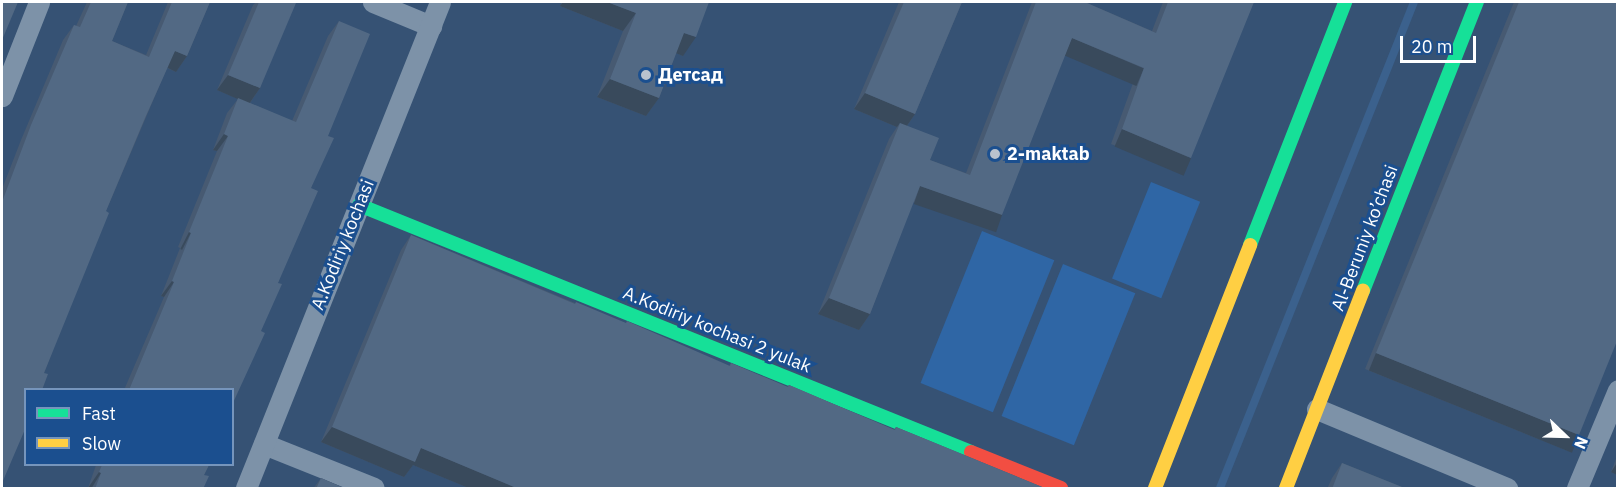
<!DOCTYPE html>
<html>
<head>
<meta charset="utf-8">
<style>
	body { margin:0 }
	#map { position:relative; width:1619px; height:490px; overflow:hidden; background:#365274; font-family:"IBM Plex Sans",sans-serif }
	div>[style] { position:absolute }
	.green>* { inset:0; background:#2f66a5; transform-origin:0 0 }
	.stream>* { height:8px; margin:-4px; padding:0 4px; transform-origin:4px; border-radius:4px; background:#3b618d }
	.street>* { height:21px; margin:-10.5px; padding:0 10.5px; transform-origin:10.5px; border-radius:10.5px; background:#7d92a8 }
	.fast>* { height:14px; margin:-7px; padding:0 7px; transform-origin:7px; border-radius:7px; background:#16e098 }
	.slow>* { height:14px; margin:-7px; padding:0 7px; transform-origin:7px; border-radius:7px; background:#ffcf43 }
	.jam>* { height:14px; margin:-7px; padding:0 7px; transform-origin:7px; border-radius:7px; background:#f24e42 }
	.wall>* { inset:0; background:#475a72 }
	.shaded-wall>* { inset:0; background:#394a5c; transform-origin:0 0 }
	.building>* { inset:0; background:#526984 }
	.dots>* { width:16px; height:16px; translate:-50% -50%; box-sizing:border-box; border:3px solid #1b4f8f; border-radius:50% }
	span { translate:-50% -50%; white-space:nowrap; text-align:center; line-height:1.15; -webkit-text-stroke:6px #1b4f8f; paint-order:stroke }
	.poi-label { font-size:18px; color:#fff; font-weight:700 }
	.left { translate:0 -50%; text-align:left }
	.street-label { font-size:18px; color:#fff }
	.frame { position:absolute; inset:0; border:3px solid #fff; pointer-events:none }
	.legend { position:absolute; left:24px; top:388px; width:210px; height:78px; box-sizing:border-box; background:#1b4f8f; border:2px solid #7695bc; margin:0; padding:8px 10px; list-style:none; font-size:18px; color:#fff }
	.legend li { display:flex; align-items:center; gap:12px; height:30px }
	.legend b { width:30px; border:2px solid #7695bc }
	.north { position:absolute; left:1535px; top:406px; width:60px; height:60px; -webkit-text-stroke:4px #1b4f8f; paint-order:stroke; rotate:113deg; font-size:16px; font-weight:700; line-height:24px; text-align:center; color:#fff }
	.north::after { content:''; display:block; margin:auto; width:21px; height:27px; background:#fff; clip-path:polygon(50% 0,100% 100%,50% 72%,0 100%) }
	.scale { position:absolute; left:1400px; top:36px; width:76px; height:27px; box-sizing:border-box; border:3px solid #fff; border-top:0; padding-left:8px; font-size:18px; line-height:21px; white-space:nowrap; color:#fff; -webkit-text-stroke:4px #1b4f8f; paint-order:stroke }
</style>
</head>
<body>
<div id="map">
	<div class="green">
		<i style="left:1151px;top:182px;width:53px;height:104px;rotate:22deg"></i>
		<i style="left:982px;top:231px;width:78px;height:164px;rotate:22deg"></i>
		<i style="left:1063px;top:264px;width:78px;height:164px;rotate:22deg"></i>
	</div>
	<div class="stream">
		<i style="left:1220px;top:488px;width:523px;rotate:-68.24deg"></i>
	</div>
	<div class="street">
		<i style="left:373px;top:2px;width:63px;rotate:22.5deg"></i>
		<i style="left:2px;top:96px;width:101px;rotate:-68.5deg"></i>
		<i style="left:1317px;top:409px;width:206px;rotate:22.6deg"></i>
		<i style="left:264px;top:444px;width:118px;rotate:21.8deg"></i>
		<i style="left:246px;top:488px;width:523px;rotate:-68.24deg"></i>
		<i style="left:1577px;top:488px;width:106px;rotate:-67.3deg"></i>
	</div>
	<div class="fast">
		<i style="left:359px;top:205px;width:660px;rotate:21.98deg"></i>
		<i style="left:1250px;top:245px;width:261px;rotate:-68.6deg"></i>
		<i style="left:1363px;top:291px;width:311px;rotate:-68.5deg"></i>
	</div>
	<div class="slow">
		<i style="left:1155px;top:488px;width:261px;rotate:-68.6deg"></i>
		<i style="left:1286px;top:488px;width:212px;rotate:-68.7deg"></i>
	</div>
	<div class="jam">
		<i style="left:971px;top:452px;width:97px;rotate:21.8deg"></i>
	</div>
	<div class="wall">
		<i style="clip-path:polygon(87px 2px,128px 2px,112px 41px,146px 55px,168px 2px,210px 2px,187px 56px,176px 72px,167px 68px,106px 211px,2px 483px,2px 189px,21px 140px,63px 40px,74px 25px,76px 26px)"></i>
		<i style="clip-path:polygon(256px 2px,292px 2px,260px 88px,250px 103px,292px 121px,328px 36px,339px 21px,328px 136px,311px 188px,278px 283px,232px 390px,124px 390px,164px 297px,161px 296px,180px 248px,178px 247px,217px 151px,213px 150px,227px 113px,238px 99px,217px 90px,253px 5px)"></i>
		<i style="clip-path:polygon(562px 2px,709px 2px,683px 56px,676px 53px,659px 98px,646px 116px,597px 97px,623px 31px,560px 6px)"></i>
		<i style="clip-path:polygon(899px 2px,962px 2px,915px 114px,907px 126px,930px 160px,966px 173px,1032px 2px,1087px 2px,1087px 3px,1152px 31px,1163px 2px,1254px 2px,1181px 173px,1111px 144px,1133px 83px,1065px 55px,991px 230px,913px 202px,870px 314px,859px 330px,818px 314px,889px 139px,897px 127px,854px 109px)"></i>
		<i style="clip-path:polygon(1514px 2px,1617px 2px,1579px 435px,1568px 451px,1365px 369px)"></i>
		<i style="clip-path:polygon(411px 235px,575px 303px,729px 366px,731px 363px,787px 387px,789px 385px,894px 430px,896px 427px,1047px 489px,471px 489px,413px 465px,404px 477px,321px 442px,401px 250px)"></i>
		<i style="clip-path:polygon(1617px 456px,1617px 475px,1611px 472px)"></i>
		<i style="clip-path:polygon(1342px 463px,1407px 489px,1327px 489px,1332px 478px)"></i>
		<i style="clip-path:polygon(96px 465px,209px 465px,204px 475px,203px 489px,90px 489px,88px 488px)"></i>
		<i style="clip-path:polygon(321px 478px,346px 489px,313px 489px)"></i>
	</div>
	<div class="shaded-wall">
		<i style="clip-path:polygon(563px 2px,607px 2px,636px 13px,623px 31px,560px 6px)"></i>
		<i style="clip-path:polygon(684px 33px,696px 37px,683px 56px,671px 51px)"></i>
		<i style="left:1072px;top:38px;width:78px;height:19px;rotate:23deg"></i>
		<i style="clip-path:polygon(175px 51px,187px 56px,176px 72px,164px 66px)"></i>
		<i style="clip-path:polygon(228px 75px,260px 88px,249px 104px,217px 90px)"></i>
		<i style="clip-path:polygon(610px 79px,659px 98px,646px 116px,597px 97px)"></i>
		<i style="clip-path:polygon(865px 93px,915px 114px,904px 130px,900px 123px,897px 127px,854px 109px)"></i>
		<i style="left:1122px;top:129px;width:75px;height:19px;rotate:23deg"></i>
		<i style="clip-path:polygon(224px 134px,228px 136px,217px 151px,213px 150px)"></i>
		<i style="left:920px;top:186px;width:87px;height:19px;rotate:19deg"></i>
		<i style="left:189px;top:232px;width:2px;height:19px;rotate:27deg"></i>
		<i style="clip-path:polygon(172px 281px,174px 282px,164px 297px,161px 296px)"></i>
		<i style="clip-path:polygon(829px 298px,870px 314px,859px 330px,818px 314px)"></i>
		<i style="left:1376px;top:353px;width:219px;height:19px;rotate:22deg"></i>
		<i style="clip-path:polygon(332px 427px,421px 448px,519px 489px,471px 489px,413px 465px,404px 477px,321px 442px)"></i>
		<i style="clip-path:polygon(1617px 463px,1617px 475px,1611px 472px)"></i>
		<i style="clip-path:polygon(99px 472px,101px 473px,91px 489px,88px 488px)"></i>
	</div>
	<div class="building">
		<i style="clip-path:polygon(2px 2px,18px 2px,2px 40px)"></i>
		<i style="clip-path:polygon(91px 2px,128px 2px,112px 41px,149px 57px,172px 2px,210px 2px,187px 56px,175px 51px,145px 118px,106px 211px,109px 213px,44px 373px,48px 374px,42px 390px,26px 390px,26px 427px,2px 483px,2px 202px,31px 125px,74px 25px,80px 27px)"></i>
		<i style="clip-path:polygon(259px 2px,292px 2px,296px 3px,260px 88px,228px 75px)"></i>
		<i style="clip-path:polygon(607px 2px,709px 2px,696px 37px,684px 33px,659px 98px,610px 79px,636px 13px)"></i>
		<i style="clip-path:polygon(904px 2px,962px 2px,915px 114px,865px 93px)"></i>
		<i style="clip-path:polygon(1036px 2px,1087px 2px,1087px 3px,1156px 33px,1168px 2px,1254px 2px,1191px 158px,1122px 129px,1144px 68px,1072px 38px,1002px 215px,920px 186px,870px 314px,829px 298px,900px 123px,939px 138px,930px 160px,970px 175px)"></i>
		<i style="clip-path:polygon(1519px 2px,1617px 2px,1617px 341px,1579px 435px,1376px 353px)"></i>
		<i style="clip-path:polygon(339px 21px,370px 34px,328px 136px,334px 138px,311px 188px,318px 191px,278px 283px,282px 284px,261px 331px,265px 333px,232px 405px,232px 390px,129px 390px,174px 282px,172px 281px,191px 233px,189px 232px,228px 136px,224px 134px,238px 98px,296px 122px)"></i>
		<i style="clip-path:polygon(411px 235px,575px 304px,576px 302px,626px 323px,627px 321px,730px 366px,731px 363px,788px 387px,789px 385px,895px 430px,896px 427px,1047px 489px,519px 489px,421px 448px,415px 462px,332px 427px)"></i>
		<i style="clip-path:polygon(1342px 463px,1407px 489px,1332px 489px)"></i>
		<i style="clip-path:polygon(102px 465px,209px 465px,204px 475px,209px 476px,203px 489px,95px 489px,101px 473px,99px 472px)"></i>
		<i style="clip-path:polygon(321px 478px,346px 489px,316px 489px)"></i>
	</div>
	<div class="dots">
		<i style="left:646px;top:75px;background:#b9c2ce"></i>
		<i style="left:995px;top:154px;background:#b9c2ce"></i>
	</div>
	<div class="poi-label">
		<span class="left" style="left:658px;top:75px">Детсад</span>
		<span class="left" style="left:1007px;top:154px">2-maktab</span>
	</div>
	<div class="street-label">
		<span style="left:1365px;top:238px;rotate:-69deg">Al-Beruniy ko’chasi</span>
		<span style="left:343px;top:245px;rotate:-68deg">A.Kodiriy kochasi</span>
		<span style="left:717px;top:330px;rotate:22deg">A.Kodiriy kochasi 2 yulak</span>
	</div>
	<div class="frame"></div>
	<ul class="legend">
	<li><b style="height:8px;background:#16e098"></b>Fast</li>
	<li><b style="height:8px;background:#ffcf43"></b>Slow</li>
	</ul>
	<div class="north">N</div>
	<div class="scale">20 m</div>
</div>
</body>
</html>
